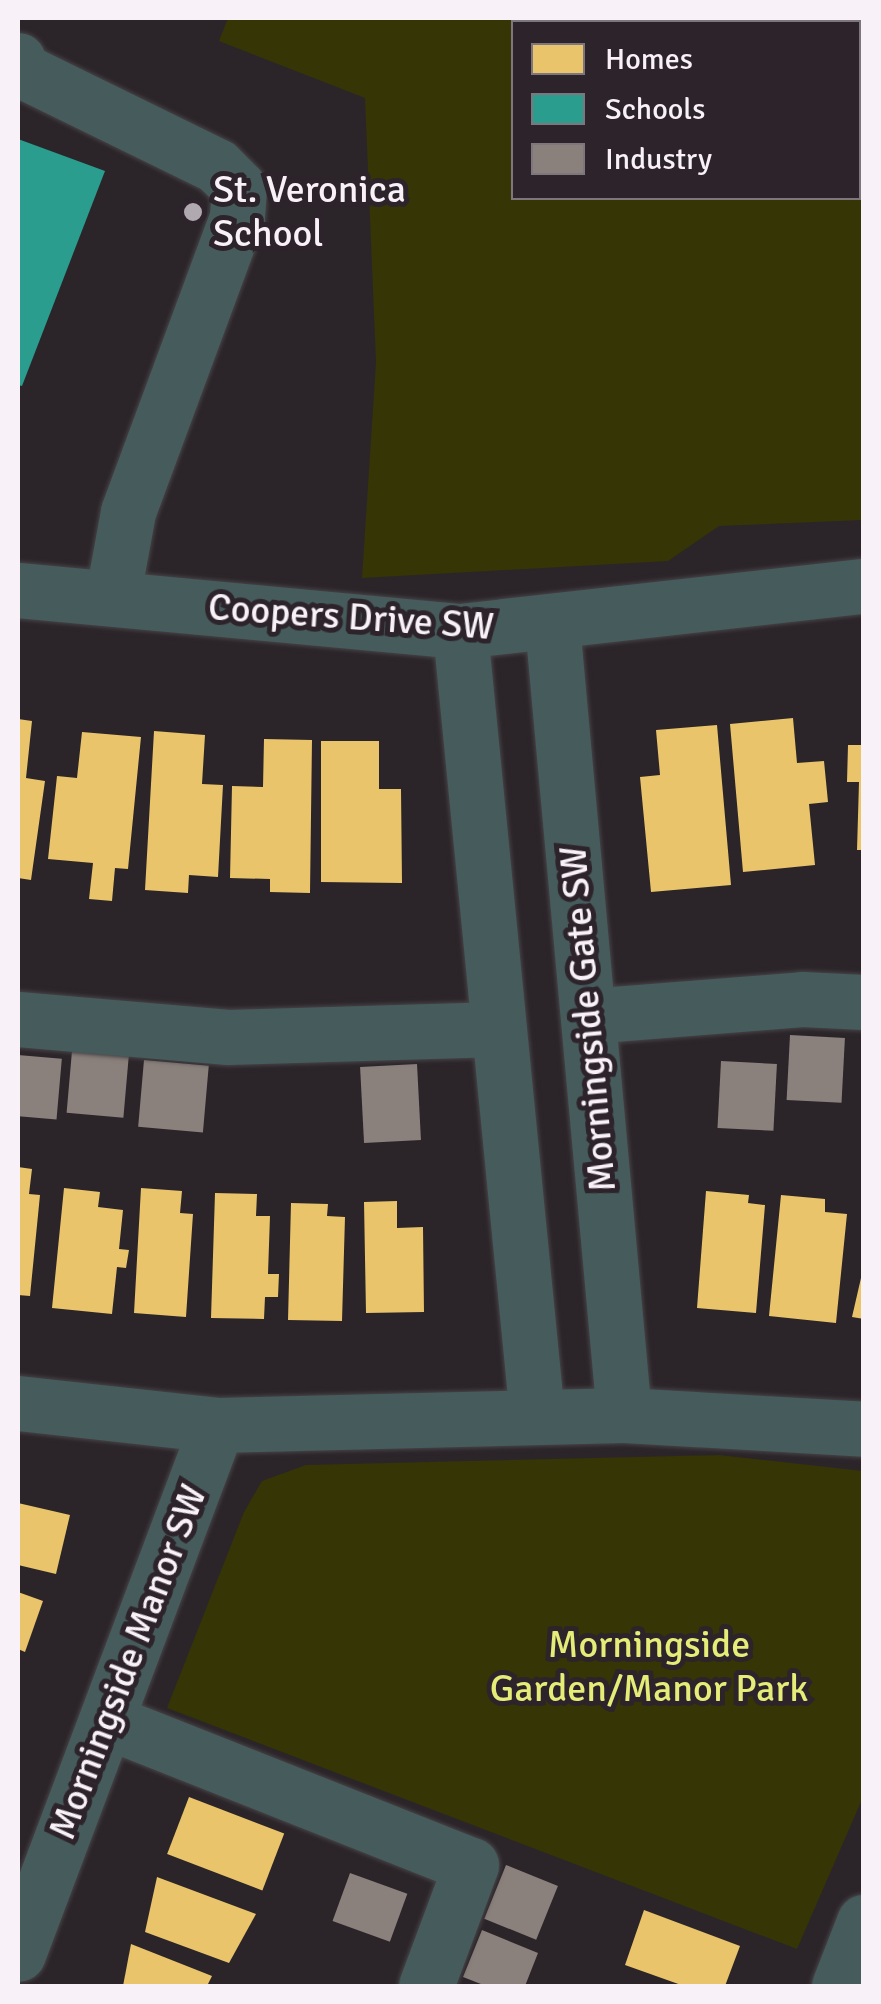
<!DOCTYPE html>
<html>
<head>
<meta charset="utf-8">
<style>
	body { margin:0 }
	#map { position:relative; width:881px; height:2004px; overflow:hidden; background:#2b252a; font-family:Signika,sans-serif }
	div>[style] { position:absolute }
	.green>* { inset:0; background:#353506 }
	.homes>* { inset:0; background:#e9c46a; transform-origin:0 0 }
	.schools>* { inset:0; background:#2a9d8f }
	.industry>* { inset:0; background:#8a817c; transform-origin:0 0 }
	.roads { filter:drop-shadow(0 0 2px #474346) drop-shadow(0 0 2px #474346) }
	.minor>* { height:55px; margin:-27.5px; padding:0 27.5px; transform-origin:27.5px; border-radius:27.5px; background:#465c5c }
	.dots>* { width:28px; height:28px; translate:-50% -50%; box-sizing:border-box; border:5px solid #2d232b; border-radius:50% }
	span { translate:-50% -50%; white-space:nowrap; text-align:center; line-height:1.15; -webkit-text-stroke:10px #2d232b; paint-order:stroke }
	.poi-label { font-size:38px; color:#f8f2f8 }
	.left { translate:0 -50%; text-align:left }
	.street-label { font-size:38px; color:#f8f2f8 }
	.park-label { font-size:38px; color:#e5ec77 }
	.frame { position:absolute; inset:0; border:20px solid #f8f2f8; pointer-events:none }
	.legend { position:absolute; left:511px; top:20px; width:350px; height:180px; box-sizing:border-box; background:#2d232b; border:2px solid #7e767d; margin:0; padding:12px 18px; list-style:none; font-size:30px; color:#f8f2f8 }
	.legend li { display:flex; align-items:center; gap:20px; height:50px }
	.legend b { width:50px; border:2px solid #7e767d }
</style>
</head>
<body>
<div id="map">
	<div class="green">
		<i style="clip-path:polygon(evenodd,228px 18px,863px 18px,863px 520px,719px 526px,668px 561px,362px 578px,376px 362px,365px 98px,219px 41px,228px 18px,514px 22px,858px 22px,858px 198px,514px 198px,514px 22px)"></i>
		<i style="clip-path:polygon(719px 1455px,863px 1471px,863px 1797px,797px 1949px,167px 1708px,244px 1512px,262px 1481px,306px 1465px)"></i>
	</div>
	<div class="homes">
		<i style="clip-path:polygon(793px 718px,797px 763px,824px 761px,828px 802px,809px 804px,815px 865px,743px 872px,730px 724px)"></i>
		<i style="clip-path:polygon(18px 719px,32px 721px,26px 778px,45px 781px,31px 880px,18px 878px)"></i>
		<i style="clip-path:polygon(717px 725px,731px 885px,651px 892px,640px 777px,660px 775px,656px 730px)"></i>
		<i style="clip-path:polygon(154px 731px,205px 735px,202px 784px,223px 785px,218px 877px,189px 875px,188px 893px,145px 890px)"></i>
		<i style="clip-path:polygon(82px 732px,141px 737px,128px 869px,115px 868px,112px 901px,89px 899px,93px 863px,48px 859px,57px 776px,77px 778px)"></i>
		<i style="clip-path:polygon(264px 739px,312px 740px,310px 893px,270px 892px,270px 879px,230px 878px,232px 786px,263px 787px)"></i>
		<i style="clip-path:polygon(321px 741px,379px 741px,379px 789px,401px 789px,402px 883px,321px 882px)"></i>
		<i style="clip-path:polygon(848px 745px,864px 745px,864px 850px,857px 850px,859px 782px,847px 782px)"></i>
		<i style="clip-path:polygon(18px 1167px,32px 1169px,29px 1194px,40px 1195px,30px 1296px,18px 1295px)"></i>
		<i style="clip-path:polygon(64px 1188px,100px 1192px,98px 1207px,123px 1210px,119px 1249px,129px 1250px,126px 1268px,117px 1267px,112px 1314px,52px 1308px)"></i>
		<i style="clip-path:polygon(141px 1188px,182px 1191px,180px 1213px,193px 1214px,186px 1317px,134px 1313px)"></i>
		<i style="clip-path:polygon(706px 1191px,749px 1195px,748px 1203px,765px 1205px,756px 1313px,697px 1308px)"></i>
		<i style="clip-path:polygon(215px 1193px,257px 1194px,256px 1216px,270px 1216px,268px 1274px,279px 1274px,278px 1297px,265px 1297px,264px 1319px,211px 1318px)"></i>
		<i style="clip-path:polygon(781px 1195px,825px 1199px,825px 1212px,847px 1214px,836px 1323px,769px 1316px)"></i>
		<i style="clip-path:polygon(397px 1201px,397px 1228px,423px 1227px,424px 1312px,366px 1313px,364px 1202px)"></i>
		<i style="clip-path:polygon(291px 1203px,328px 1204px,327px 1216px,345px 1217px,342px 1321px,288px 1320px)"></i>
		<i style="clip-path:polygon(864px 1265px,864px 1319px,852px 1317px)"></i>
		<i style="clip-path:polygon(18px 1503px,70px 1515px,56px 1574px,18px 1565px)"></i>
		<i style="clip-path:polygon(18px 1592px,43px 1601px,25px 1652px,18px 1649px)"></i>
		<i style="left:189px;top:1797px;width:102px;height:61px;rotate:21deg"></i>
		<i style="clip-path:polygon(157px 1877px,256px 1914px,229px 1963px,145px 1932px)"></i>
		<i style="clip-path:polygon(644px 1910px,740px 1946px,725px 1986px,684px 1986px,625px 1965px)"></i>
		<i style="clip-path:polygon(131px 1944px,212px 1976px,207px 1986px,123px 1986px)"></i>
	</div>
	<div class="schools">
		<i style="clip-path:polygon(18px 139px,105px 171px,22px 386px,18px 385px)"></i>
	</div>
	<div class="industry">
		<i style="left:790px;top:1035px;width:55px;height:65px;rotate:3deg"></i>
		<i style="left:72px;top:1051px;width:57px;height:62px;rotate:5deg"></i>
		<i style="left:18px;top:1055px;width:44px;height:61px;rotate:5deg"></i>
		<i style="left:144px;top:1060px;width:65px;height:67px;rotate:5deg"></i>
		<i style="left:721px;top:1061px;width:56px;height:67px;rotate:3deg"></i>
		<i style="left:417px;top:1064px;width:76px;height:57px;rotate:87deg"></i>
		<i style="left:506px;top:1865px;width:56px;height:58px;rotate:22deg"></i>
		<i style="left:350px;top:1873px;width:61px;height:51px;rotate:20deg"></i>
		<i style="clip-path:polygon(482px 1930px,538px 1953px,525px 1986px,486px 1986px,463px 1977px)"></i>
	</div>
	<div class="roads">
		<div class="minor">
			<i style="left:18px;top:60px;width:10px;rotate:73deg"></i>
			<i style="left:21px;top:70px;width:218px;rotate:26.1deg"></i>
			<i style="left:217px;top:166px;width:31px;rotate:45deg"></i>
			<i style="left:239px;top:188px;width:29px;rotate:94deg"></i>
			<i style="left:237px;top:217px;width:314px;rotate:110.3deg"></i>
			<i style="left:128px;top:512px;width:88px;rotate:100.4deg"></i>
			<i style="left:18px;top:590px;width:444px;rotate:5.3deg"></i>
			<i style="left:460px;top:631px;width:406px;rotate:-6.4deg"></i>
			<i style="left:552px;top:624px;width:794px;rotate:84.8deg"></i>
			<i style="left:460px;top:631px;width:789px;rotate:84.4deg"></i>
			<i style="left:588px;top:1016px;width:215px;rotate:-4.5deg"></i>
			<i style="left:802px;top:999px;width:62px;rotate:2.8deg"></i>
			<i style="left:18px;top:1019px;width:211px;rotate:4.9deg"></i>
			<i style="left:228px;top:1037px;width:271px;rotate:-1.7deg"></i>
			<i style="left:18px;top:1403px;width:200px;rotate:6.3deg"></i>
			<i style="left:217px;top:1425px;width:565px;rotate:110.62deg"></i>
			<i style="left:217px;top:1425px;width:407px;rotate:-1.4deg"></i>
			<i style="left:624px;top:1415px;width:240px;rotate:3.3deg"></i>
			<i style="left:107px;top:1721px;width:391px;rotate:21.6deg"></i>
			<i style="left:471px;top:1865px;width:129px;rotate:110.4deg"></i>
			<i style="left:839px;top:1986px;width:69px;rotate:-68.7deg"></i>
		</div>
	</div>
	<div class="dots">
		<i style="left:193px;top:212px;background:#b0aab0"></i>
	</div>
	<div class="poi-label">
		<span class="left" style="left:213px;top:212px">St. Veronica<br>School</span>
	</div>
	<div class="street-label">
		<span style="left:351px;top:617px;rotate:4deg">Coopers Drive SW</span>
		<span style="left:588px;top:1019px;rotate:-95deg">Morningside Gate SW</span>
		<span style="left:128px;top:1662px;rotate:-69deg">Morningside Manor SW</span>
	</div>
	<div class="park-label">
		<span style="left:649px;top:1667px">Morningside<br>Garden/Manor Park</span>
	</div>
	<div class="frame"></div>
	<ul class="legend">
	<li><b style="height:28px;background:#e9c46a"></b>Homes</li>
	<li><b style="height:28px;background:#2a9d8f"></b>Schools</li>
	<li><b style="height:28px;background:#8a817c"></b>Industry</li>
	</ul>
</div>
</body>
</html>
